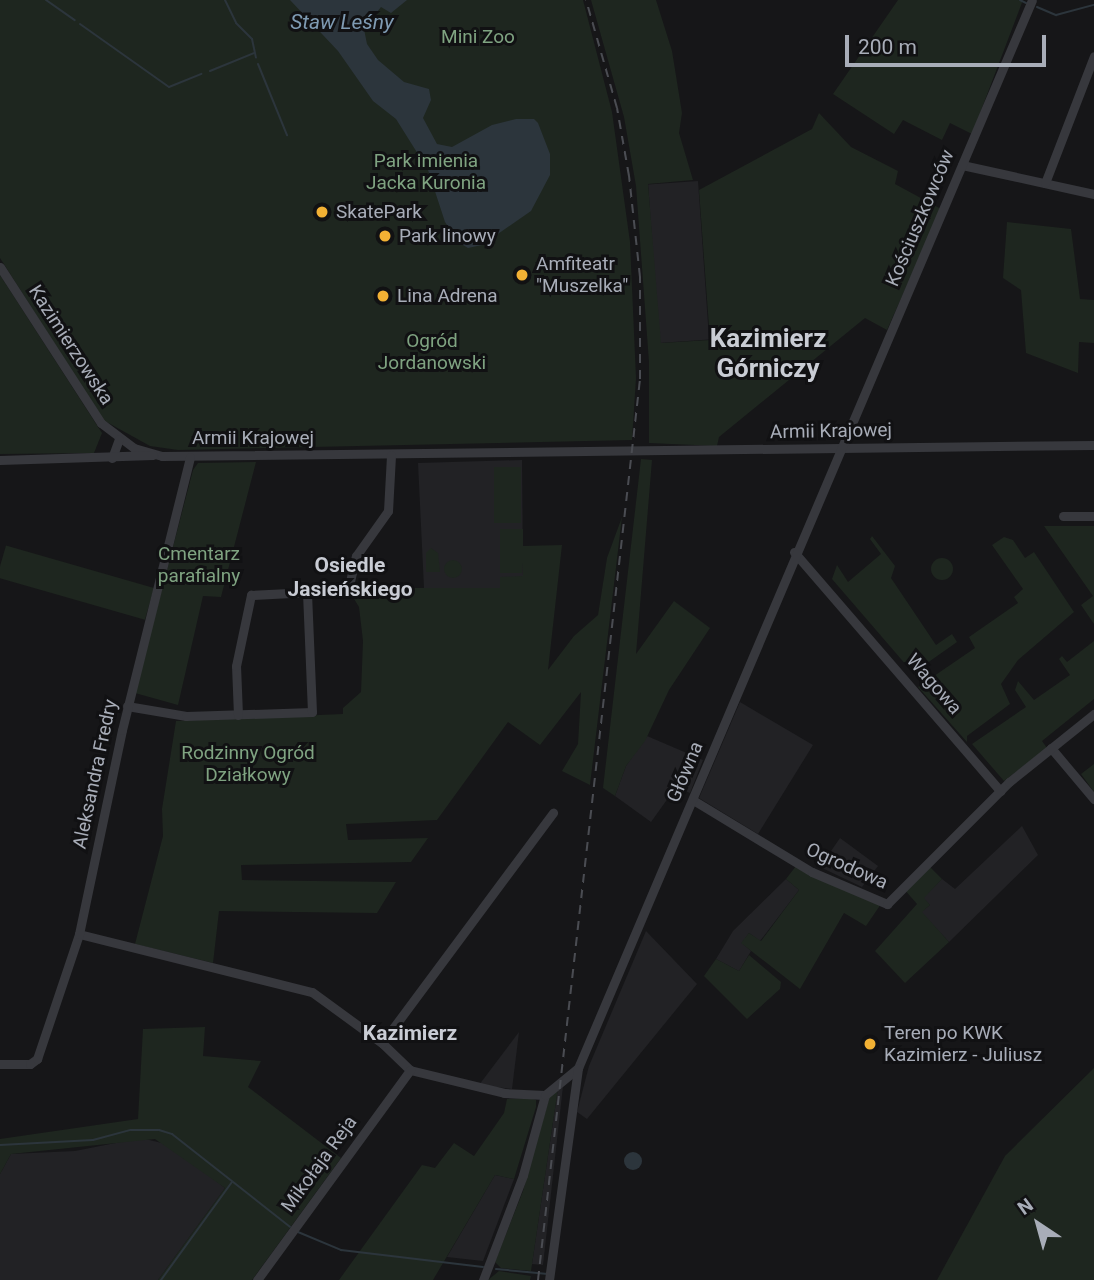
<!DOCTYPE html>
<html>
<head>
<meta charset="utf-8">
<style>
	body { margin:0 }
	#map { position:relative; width:1094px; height:1280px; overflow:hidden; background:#161618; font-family:Roboto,sans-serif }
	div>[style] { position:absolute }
	.built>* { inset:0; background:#222225; transform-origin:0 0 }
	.green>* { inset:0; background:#1e261f; transform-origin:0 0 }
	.round { border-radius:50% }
	.water>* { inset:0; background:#2c353c }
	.stream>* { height:2px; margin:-1px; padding:0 1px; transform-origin:1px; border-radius:1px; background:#2c353c }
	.minor>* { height:9px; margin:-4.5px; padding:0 4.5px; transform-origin:4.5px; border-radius:4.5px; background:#37383d }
	.rail>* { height:2px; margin-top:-1px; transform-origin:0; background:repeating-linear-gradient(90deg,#4a4c52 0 9px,transparent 0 16px) }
	.dots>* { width:19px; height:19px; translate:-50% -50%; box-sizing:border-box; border:4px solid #111113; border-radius:50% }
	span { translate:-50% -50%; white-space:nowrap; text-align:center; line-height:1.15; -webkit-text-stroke:6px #111113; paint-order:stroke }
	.park-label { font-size:19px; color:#7fa381 }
	.poi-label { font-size:19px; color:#a8adb8 }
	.left { translate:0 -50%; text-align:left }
	.street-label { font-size:19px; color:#a8adb8 }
	.water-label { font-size:21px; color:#7f9bb3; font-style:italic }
	.neighbourhood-label { font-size:21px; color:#c9ccd4; font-weight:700 }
	.district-label { font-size:26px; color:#c9ccd4; font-weight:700 }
	.north { position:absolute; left:1003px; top:1189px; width:70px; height:70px; -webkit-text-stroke:5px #111113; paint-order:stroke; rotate:324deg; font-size:19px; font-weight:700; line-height:28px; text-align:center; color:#a8adb8 }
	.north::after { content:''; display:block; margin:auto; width:24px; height:32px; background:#a8adb8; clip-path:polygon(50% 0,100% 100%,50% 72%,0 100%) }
	.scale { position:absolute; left:845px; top:35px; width:201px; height:32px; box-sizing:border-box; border:4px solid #a8adb8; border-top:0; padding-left:9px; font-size:21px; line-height:24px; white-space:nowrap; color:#a8adb8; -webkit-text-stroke:5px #111113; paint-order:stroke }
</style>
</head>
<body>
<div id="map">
	<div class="built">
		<i style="left:698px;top:181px;width:159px;height:50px;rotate:86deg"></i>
		<i style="clip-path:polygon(522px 460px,523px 577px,500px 588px,424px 588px,418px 463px)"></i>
		<i style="clip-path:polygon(740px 702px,813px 745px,758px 834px,699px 798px)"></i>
		<i style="clip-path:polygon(647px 736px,703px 760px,690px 793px,676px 787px,651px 822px,615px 796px,626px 766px)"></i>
		<i style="clip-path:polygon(1022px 826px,1038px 855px,949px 942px,921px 912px,930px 905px,923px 898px,942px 879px,955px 889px)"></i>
		<i style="clip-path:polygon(840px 838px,878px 866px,862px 887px,820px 867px)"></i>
		<i style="clip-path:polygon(786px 879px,799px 890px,760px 941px,749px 933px,742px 943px,751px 951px,739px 971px,716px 959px,733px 931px)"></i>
		<i style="clip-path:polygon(646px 931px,697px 984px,587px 1119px,577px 1112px,589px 1066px)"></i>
		<i style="clip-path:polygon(519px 1032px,512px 1089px,479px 1085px)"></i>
		<i style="clip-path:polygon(563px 1086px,543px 1265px,532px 1264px,558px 1088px)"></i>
		<i style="clip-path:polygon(141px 1138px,170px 1145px,225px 1188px,158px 1280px,0 1280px,0 1174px,11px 1154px,75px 1151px)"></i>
		<i style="clip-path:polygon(495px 1175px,514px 1179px,483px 1261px,447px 1257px)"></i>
	</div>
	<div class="green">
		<i style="clip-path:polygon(0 0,583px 0,612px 112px,630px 242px,636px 378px,632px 440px,178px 450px,150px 446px,103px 420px,0 258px)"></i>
		<i style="clip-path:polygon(591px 0,656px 0,672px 51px,682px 113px,679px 133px,693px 180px,648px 184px,661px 343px,710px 340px,699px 190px,812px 129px,819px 113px,851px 147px,898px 171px,895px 184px,941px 209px,887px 330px,865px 318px,719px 437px,717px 446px,649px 443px,649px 362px,636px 186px,624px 117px)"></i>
		<i style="clip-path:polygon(898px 0,1023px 0,972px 134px,950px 123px,942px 140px,903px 120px,894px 134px,833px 94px)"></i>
		<i style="clip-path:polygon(1007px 222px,1071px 229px,1080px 299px,1094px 300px,1094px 343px,1079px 342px,1078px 373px,1026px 353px,1021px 290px,1003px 278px)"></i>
		<i style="clip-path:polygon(0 275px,102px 433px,94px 453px,0 454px)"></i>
		<i style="clip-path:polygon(641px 459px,652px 460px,636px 654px,674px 601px,710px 628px,669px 690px,645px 741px,626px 766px,615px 796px,603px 788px)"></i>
		<i style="clip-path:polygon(256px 462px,221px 597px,203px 596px,178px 705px,135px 693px,193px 470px,198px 463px)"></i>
		<i style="left:494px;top:467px;width:27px;height:56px"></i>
		<i style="clip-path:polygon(622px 517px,590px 785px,562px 771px,578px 744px,581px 692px,540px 745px,508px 722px,437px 820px,346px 824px,348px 840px,428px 838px,411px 862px,241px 865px,242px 880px,396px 882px,377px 913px,219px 911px,213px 963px,135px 944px,163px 836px,162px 809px,176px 721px,343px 714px,343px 708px,361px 692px,363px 641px,359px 607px,351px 594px,355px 588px,500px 588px,500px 577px,523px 576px,523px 563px,522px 573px,500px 573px,500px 529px,523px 529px,523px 546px,562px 545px,548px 670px,574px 636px,598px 615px,607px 558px)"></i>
		<i style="clip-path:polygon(1044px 526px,1094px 526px,1094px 624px,1081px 605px,1093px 596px)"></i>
		<i style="clip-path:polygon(872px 536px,895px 566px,891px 578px,936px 645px,952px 634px,957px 642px,913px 673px,832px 579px,837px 565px,848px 582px,881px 554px,870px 539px)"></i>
		<i style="clip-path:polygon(1004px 537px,1013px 540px,1025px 558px,1034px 552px,1074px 612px,1018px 660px,1001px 684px,1010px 704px,967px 736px,967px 742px,918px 687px,975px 648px,969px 637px,1018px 603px,1014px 597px,1023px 589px,992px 545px)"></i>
		<i style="clip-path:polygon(431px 548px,438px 553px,440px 572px,426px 572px,426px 553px)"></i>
		<i class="round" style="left:931px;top:558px;width:22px;height:22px"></i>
		<i class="round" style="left:444px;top:560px;width:18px;height:18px"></i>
		<i style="left:154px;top:588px;width:33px;height:154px;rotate:106deg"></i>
		<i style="clip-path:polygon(1094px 641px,1094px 699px,1042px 741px,1047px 748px,1004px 781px,972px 744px,1026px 707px,1015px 690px,1018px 681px,1034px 700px,1070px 675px,1059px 659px,1062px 656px,1067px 662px)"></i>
		<i style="clip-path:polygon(1094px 764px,1094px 792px,1081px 774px)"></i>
		<i style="clip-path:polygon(927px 864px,942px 879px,924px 898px,930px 905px,922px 912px,949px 942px,905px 983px,875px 951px,917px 904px,904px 889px)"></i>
		<i style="clip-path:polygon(796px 866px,881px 904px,866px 926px,844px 913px,800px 989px,741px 943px,749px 933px,761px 941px,799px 890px,786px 879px)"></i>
		<i style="clip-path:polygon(749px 955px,781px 982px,780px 989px,747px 1019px,704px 976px,716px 959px,739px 971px)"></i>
		<i style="clip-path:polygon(205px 1027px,203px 1056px,261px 1061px,248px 1087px,341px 1158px,252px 1280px,158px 1280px,225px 1188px,155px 1139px,11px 1154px,0 1174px,0 1139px,138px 1119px,143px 1029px)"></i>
		<i style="clip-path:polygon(1094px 1068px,1094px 1280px,937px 1280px,1005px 1156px)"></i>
		<i style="clip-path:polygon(558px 1088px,531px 1271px,501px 1268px,495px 1262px,523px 1191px,550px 1095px)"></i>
		<i style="clip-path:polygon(529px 1098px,536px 1100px,536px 1107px,514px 1179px,495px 1175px,433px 1280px,339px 1280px,422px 1165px,435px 1168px,454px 1143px,474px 1156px,504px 1113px,507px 1099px)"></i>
		<i style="clip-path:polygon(499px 1271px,531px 1276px,530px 1280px,488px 1280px)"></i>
	</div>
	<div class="water">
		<i style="clip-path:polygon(290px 0,407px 0,391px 13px,381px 7px,364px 29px,367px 44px,378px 60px,404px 82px,429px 89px,431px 100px,423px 118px,437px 144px,452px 147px,492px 125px,516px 119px,534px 119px,538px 123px,550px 154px,550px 175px,531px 211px,482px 245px,468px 248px,458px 242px,445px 222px,428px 170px,396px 119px,373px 101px,338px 51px)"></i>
		<i class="round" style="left:624px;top:1152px;width:18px;height:18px"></i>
	</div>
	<div class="stream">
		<i style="left:46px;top:0;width:35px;rotate:35deg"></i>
		<i style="left:225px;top:0;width:25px;rotate:64deg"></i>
		<i style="left:236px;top:23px;width:23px;rotate:45deg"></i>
		<i style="left:252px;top:39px;width:19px;rotate:78deg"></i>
		<i style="left:1020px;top:0;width:7px;rotate:27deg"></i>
		<i style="left:1037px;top:7px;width:21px;rotate:23deg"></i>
		<i style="left:1056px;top:15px;width:39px;rotate:-15deg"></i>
		<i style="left:80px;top:24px;width:109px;rotate:35.3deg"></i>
		<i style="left:169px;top:87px;width:35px;rotate:-22deg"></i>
		<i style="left:258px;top:64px;width:77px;rotate:67.8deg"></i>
		<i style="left:210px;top:71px;width:48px;rotate:-22.2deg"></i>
		<i style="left:0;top:1145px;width:93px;rotate:-3.1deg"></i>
		<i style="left:93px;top:1140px;width:39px;rotate:-15deg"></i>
		<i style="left:131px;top:1130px;width:28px"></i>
		<i style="left:159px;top:1130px;width:14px;rotate:17deg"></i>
		<i style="left:172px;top:1134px;width:150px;rotate:38.2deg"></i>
		<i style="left:298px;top:1232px;width:47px;rotate:22.7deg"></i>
		<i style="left:341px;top:1250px;width:143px;rotate:6.8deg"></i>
		<i style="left:496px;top:1269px;width:52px;rotate:5.5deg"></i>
		<i style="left:161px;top:1280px;width:121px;rotate:-54.1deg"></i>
	</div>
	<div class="minor">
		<i style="left:962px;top:165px;width:135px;rotate:12.4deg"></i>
		<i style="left:1045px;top:183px;width:136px;rotate:-68.9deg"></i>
		<i style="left:0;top:267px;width:186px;rotate:57.1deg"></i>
		<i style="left:101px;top:423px;width:41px;rotate:37.1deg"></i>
		<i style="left:134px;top:448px;width:29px;rotate:16deg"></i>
		<i style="left:162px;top:456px;width:932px;rotate:-0.68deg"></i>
		<i style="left:112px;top:458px;width:20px;rotate:-70deg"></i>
		<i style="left:0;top:460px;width:153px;rotate:-1.9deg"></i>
		<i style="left:1063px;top:516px;width:31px"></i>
		<i style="left:794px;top:552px;width:316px;rotate:49.2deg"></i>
		<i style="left:127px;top:706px;width:60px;rotate:9.6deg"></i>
		<i style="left:186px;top:716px;width:126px;rotate:-1.8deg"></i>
		<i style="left:312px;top:712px;width:120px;rotate:-92.4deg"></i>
		<i style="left:238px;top:715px;width:49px;rotate:-92.3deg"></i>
		<i style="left:236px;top:666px;width:73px;rotate:-78.1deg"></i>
		<i style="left:251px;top:595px;width:97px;rotate:-3deg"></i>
		<i style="left:348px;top:590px;width:35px;rotate:-77deg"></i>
		<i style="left:356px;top:556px;width:55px;rotate:-54.6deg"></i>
		<i style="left:388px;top:511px;width:56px;rotate:-86.9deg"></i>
		<i style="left:1051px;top:748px;width:67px;rotate:49.9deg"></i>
		<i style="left:693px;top:800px;width:139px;rotate:31.2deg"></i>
		<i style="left:812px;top:872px;width:82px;rotate:23.1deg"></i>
		<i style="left:887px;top:904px;width:173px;rotate:-45deg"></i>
		<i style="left:1009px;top:782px;width:109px;rotate:-38.7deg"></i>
		<i style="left:79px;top:934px;width:240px;rotate:14deg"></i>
		<i style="left:312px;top:992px;width:87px;rotate:36.1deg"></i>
		<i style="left:382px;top:1043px;width:39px;rotate:44deg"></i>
		<i style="left:410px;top:1070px;width:97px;rotate:13.7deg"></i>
		<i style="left:504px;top:1093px;width:41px;rotate:2.8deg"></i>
		<i style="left:382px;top:1043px;width:287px;rotate:-53.4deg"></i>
		<i style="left:0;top:1064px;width:30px"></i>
		<i style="left:30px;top:1064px;width:9px;rotate:-36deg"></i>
		<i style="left:37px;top:1059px;width:132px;rotate:-71.4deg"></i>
		<i style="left:79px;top:934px;width:208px;rotate:-78.1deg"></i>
		<i style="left:122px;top:730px;width:281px;rotate:-76deg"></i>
		<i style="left:257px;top:1280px;width:260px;rotate:-53.9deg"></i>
		<i style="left:483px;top:1280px;width:112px;rotate:-69.1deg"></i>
		<i style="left:523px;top:1175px;width:83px;rotate:-74.6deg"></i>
		<i style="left:545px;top:1095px;width:43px;rotate:-39.3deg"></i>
		<i style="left:578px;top:1068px;width:1160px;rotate:-66.97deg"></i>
		<i style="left:549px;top:1280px;width:214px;rotate:-82.2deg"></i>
	</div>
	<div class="rail">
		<i style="left:538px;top:1280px;width:907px;rotate:-83.54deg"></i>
		<i style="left:640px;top:379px;width:102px;rotate:-90deg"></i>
		<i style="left:640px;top:277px;width:102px;rotate:-96.2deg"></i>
		<i style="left:629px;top:176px;width:69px;rotate:-100deg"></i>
		<i style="left:617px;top:108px;width:112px;rotate:-106deg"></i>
	</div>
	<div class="dots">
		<i style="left:322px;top:212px;background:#f2b134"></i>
		<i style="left:385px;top:236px;background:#f2b134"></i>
		<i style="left:522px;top:275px;background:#f2b134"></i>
		<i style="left:383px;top:296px;background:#f2b134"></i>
		<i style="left:870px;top:1044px;background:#f2b134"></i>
	</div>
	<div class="park-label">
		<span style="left:478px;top:37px">Mini Zoo</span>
		<span style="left:426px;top:172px">Park imienia<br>Jacka Kuronia</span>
		<span style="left:432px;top:352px">Ogród<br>Jordanowski</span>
		<span style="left:199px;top:565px">Cmentarz<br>parafialny</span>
		<span style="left:248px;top:764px">Rodzinny Ogród<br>Działkowy</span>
	</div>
	<div class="poi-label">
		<span class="left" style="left:336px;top:212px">SkatePark</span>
		<span class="left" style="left:399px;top:236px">Park linowy</span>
		<span class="left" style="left:536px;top:275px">Amfiteatr<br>"Muszelka"</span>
		<span class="left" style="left:397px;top:296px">Lina Adrena</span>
		<span class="left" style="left:884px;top:1044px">Teren po KWK<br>Kazimierz - Juliusz</span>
	</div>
	<div class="street-label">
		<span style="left:920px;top:218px;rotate:-67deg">Kościuszkowców</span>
		<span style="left:71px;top:345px;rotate:57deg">Kazimierzowska</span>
		<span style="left:831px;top:431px;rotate:-1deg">Armii Krajowej</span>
		<span style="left:253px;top:438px">Armii Krajowej</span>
		<span style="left:934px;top:684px;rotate:49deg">Wagowa</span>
		<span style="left:685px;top:772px;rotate:-67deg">Główna</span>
		<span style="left:95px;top:774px;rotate:-78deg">Aleksandra Fredry</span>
		<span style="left:847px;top:866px;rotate:24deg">Ogrodowa</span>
		<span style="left:319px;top:1164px;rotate:-54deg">Mikołaja Reja</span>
	</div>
	<div class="water-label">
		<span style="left:342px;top:22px">Staw Leśny</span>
	</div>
	<div class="neighbourhood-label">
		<span style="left:350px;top:577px">Osiedle<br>Jasieńskiego</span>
		<span style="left:410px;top:1033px">Kazimierz</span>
	</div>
	<div class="district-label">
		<span style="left:768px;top:354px">Kazimierz<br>Górniczy</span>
	</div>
	<div class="north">N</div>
	<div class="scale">200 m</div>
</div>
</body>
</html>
